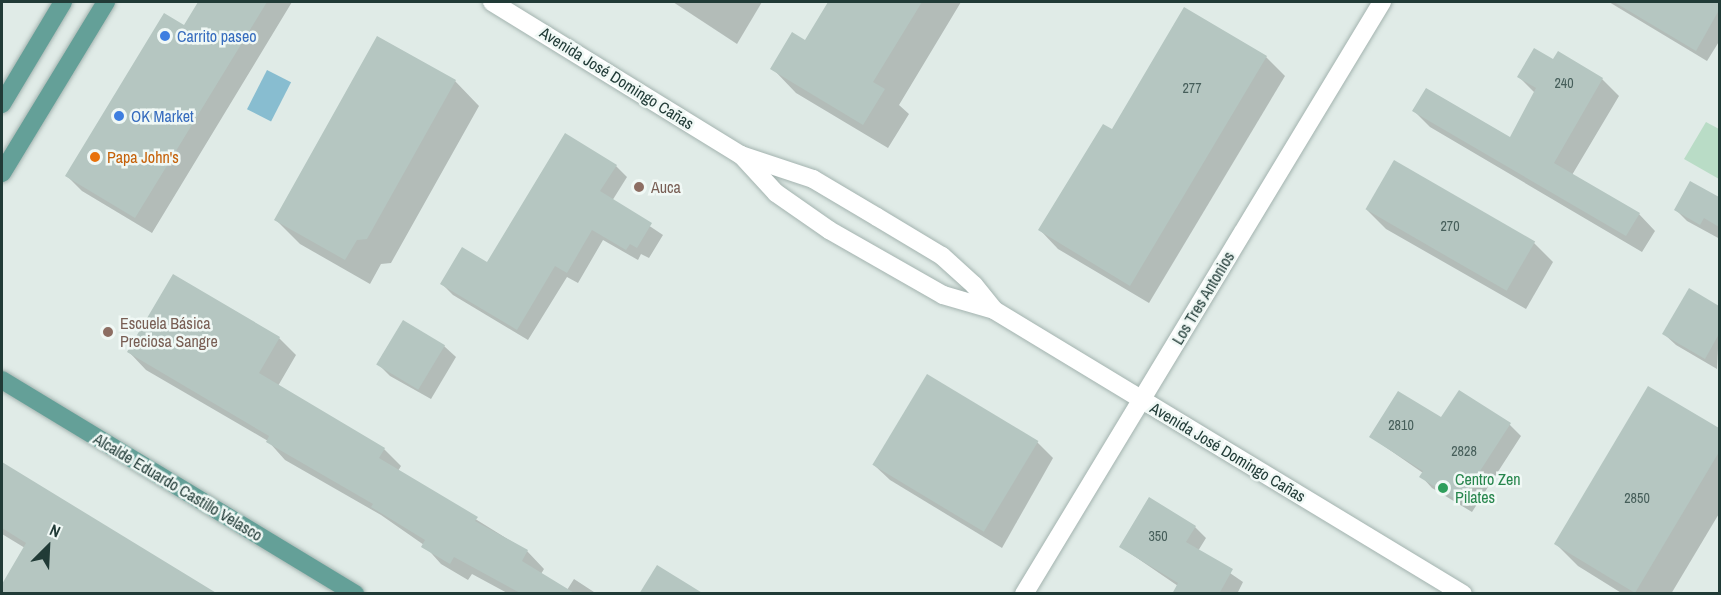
<!DOCTYPE html>
<html>
<head>
<meta charset="utf-8">
<style>
	body { margin:0 }
	#map { position:relative; width:1721px; height:595px; overflow:hidden; background:#e0ebe7; font-family:"Archivo Narrow",sans-serif }
	div>[style] { position:absolute }
	.green>* { inset:0; background:#b9dcc6 }
	.water>* { inset:0; background:#88bdd0; transform-origin:0 0 }
	.shadow>* { inset:0; background:#0003 }
	.building>* { inset:0; background:#b5c6c1; transform-origin:0 0 }
	.roads { filter:drop-shadow(0 0 2px #a3b3af) drop-shadow(0 0 2px #a3b3af) }
	.minor>* { height:18px; margin:-9px; padding:0 9px; transform-origin:9px; border-radius:9px; background:#fff }
	.major>* { height:18px; margin:-9px; padding:0 9px; transform-origin:9px; border-radius:9px; background:#64a098 }
	.dots>* { width:16px; height:16px; translate:-50% -50%; box-sizing:border-box; border:3px solid #f0f8f5; border-radius:50% }
	span { translate:-50% -50%; white-space:nowrap; text-align:center; line-height:1.15; -webkit-text-stroke:5px #f0f8f5; paint-order:stroke }
	.number-label { font-size:14px; color:#465e5a }
	.number-label span { -webkit-text-stroke-width:0 }
	.shop-label { font-size:16px; color:#366cbe }
	.left { translate:0 -50%; text-align:left }
	.street-label { font-size:16px; color:#213b37 }
	.food-label { font-size:16px; color:#c56008 }
	.education-label { font-size:16px; color:#785e54 }
	.leisure-label { font-size:16px; color:#27864d }
	.frame { position:absolute; inset:0; border:3px solid #213b37; pointer-events:none }
	.north { position:absolute; left:18px; top:517px; width:60px; height:60px; -webkit-text-stroke:4px #f0f8f5; paint-order:stroke; rotate:24deg; font-size:16px; font-weight:700; line-height:24px; text-align:center; color:#213b37 }
	.north::after { content:''; display:block; margin:auto; width:21px; height:27px; background:#213b37; clip-path:polygon(50% 0,100% 100%,50% 72%,0 100%) }
</style>
</head>
<body>
<div id="map">
	<div class="green">
		<i style="clip-path:polygon(1706px 122px,1719px 129px,1719px 179px,1684px 159px)"></i>
	</div>
	<div class="water">
		<i style="left:267px;top:70px;width:27px;height:44px;rotate:27deg"></i>
	</div>
	<div class="shadow">
		<i style="clip-path:polygon(200px 2px,292px 2px,152px 233px,82px 191px,67px 176px,185px 27px)"></i>
		<i style="clip-path:polygon(673px 2px,762px 2px,737px 44px)"></i>
		<i style="clip-path:polygon(830px 2px,961px 2px,899px 105px,909px 114px,888px 148px,796px 93px,772px 68px,806px 42px)"></i>
		<i style="clip-path:polygon(1609px 2px,1720px 2px,1720px 40px,1707px 61px)"></i>
		<i style="clip-path:polygon(1558px 53px,1602px 79px,1619px 96px,1572px 175px,1639px 214px,1655px 231px,1642px 252px,1430px 127px,1414px 111px,1510px 139px,1535px 93px,1519px 77px,1554px 61px)"></i>
		<i style="clip-path:polygon(1266px 57px,1285px 76px,1149px 303px,1058px 249px,1040px 230px,1112px 131px)"></i>
		<i style="clip-path:polygon(455px 81px,479px 106px,391px 263px,381px 264px,370px 284px,300px 244px,276px 220px)"></i>
		<i style="clip-path:polygon(616px 166px,627px 177px,612px 201px,663px 235px,649px 258px,641px 254px,638px 260px,603px 240px,578px 283px,567px 277px,528px 340px,453px 295px,441px 283px,487px 264px)"></i>
		<i style="clip-path:polygon(1690px 183px,1720px 199px,1720px 239px,1687px 221px,1676px 210px)"></i>
		<i style="clip-path:polygon(1367px 210px,1534px 243px,1553px 262px,1526px 309px,1386px 229px)"></i>
		<i style="clip-path:polygon(1690px 290px,1720px 308px,1717px 369px,1676px 345px,1664px 334px)"></i>
		<i style="clip-path:polygon(279px 338px,296px 355px,278px 386px,384px 449px,401px 466px,398px 471px,527px 551px,544px 569px,541px 574px,567px 590px,574px 579px,597px 594px,509px 594px,472px 574px,468px 580px,441px 564px,424px 545px,381px 515px,285px 460px,268px 441px,146px 370px,129px 352px)"></i>
		<i style="clip-path:polygon(444px 346px,456px 357px,431px 399px,390px 376px,379px 365px)"></i>
		<i style="clip-path:polygon(1648px 388px,1720px 430px,1720px 512px,1671px 594px,1623px 594px,1578px 566px,1556px 544px)"></i>
		<i style="clip-path:polygon(1441px 419px,1510px 425px,1521px 436px,1472px 512px,1432px 488px,1421px 476px,1423px 473px,1371px 437px)"></i>
		<i style="clip-path:polygon(1037px 442px,1053px 458px,1002px 548px,890px 480px,874px 465px)"></i>
		<i style="clip-path:polygon(7px 467px,215px 594px,2px 594px,2px 586px,25px 548px,2px 534px,2px 476px)"></i>
		<i style="clip-path:polygon(1195px 527px,1206px 538px,1198px 551px,1243px 582px,1237px 594px,1174px 594px,1178px 586px,1121px 547px)"></i>
	</div>
	<div class="building">
		<i style="clip-path:polygon(198px 2px,267px 2px,135px 218px,65px 176px,164px 13px,184px 25px)"></i>
		<i style="clip-path:polygon(828px 2px,922px 2px,873px 82px,885px 89px,863px 125px,770px 69px,792px 32px,805px 40px)"></i>
		<i style="clip-path:polygon(1614px 2px,1719px 2px,1719px 10px,1696px 51px)"></i>
		<i style="clip-path:polygon(1184px 7px,1267px 56px,1130px 286px,1038px 230px,1103px 124px,1112px 129px)"></i>
		<i style="clip-path:polygon(377px 36px,456px 80px,367px 239px,357px 240px,345px 260px,274px 220px)"></i>
		<i style="clip-path:polygon(1534px 48px,1553px 59px,1558px 51px,1603px 78px,1554px 163px,1640px 213px,1626px 236px,1412px 111px,1426px 88px,1510px 137px,1536px 88px,1517px 77px)"></i>
		<i style="clip-path:polygon(565px 133px,617px 165px,600px 191px,652px 223px,637px 248px,630px 244px,626px 250px,592px 230px,567px 273px,555px 266px,517px 330px,440px 284px,462px 247px,487px 262px)"></i>
		<i style="left:1394px;top:160px;width:163px;height:57px;rotate:30deg"></i>
		<i style="clip-path:polygon(1690px 181px,1719px 197px,1719px 227px,1704px 218px,1700px 225px,1674px 210px)"></i>
		<i style="clip-path:polygon(173px 274px,280px 337px,259px 373px,385px 448px,379px 458px,478px 517px,475px 521px,528px 550px,522px 561px,576px 594px,522px 594px,454px 557px,450px 564px,421px 547px,425px 540px,371px 507px,373px 504px,266px 442px,269px 436px,127px 352px)"></i>
		<i style="clip-path:polygon(1689px 288px,1719px 306px,1719px 334px,1705px 359px,1662px 334px)"></i>
		<i style="left:403px;top:320px;width:49px;height:52px;rotate:31deg"></i>
		<i style="left:927px;top:374px;width:130px;height:106px;rotate:31deg"></i>
		<i style="clip-path:polygon(1648px 386px,1719px 428px,1719px 452px,1635px 593px,1554px 544px)"></i>
		<i style="clip-path:polygon(1459px 390px,1511px 423px,1460px 502px,1419px 477px,1423px 471px,1369px 437px,1398px 391px,1441px 417px)"></i>
		<i style="clip-path:polygon(2px 462px,218px 594px,2px 594px,2px 584px,26px 543px,2px 528px)"></i>
		<i style="clip-path:polygon(1149px 497px,1196px 526px,1186px 542px,1233px 569px,1219px 594px,1172px 594px,1178px 583px,1119px 547px)"></i>
		<i style="clip-path:polygon(657px 565px,704px 594px,639px 594px)"></i>
	</div>
	<div class="roads">
		<div class="minor">
			<i style="left:492px;top:2px;width:292px;rotate:31.6deg"></i>
			<i style="left:741px;top:155px;width:52px;rotate:47.4deg"></i>
			<i style="left:776px;top:193px;width:65px;rotate:34.9deg"></i>
			<i style="left:829px;top:230px;width:131px;rotate:29.7deg"></i>
			<i style="left:943px;top:295px;width:53px;rotate:16.4deg"></i>
			<i style="left:741px;top:155px;width:76px;rotate:18.4deg"></i>
			<i style="left:813px;top:179px;width:74px;rotate:30.7deg"></i>
			<i style="left:877px;top:217px;width:76px;rotate:31deg"></i>
			<i style="left:942px;top:256px;width:43px;rotate:42.2deg"></i>
			<i style="left:974px;top:285px;width:32px;rotate:51deg"></i>
			<i style="left:994px;top:310px;width:548px;rotate:31.2deg"></i>
			<i style="left:1024px;top:594px;width:692px;rotate:-58.84deg"></i>
		</div>
		<div class="major">
			<i style="left:2px;top:104px;width:119px;rotate:-59.1deg"></i>
			<i style="left:2px;top:173px;width:200px;rotate:-58.7deg"></i>
			<i style="left:2px;top:380px;width:413px;rotate:31.2deg"></i>
		</div>
	</div>
	<div class="dots">
		<i style="left:165px;top:36px;background:#3f7fe0"></i>
		<i style="left:119px;top:116px;background:#3f7fe0"></i>
		<i style="left:95px;top:157px;background:#e8710a"></i>
		<i style="left:639px;top:187px;background:#8d6e63"></i>
		<i style="left:108px;top:332px;background:#8d6e63"></i>
		<i style="left:1443px;top:488px;background:#2e9e5b"></i>
	</div>
	<div class="number-label">
		<span style="left:1564px;top:83px">240</span>
		<span style="left:1192px;top:88px">277</span>
		<span style="left:1450px;top:226px">270</span>
		<span style="left:1401px;top:425px">2810</span>
		<span style="left:1464px;top:451px">2828</span>
		<span style="left:1637px;top:498px">2850</span>
		<span style="left:1158px;top:536px">350</span>
	</div>
	<div class="shop-label">
		<span class="left" style="left:177px;top:36px">Carrito paseo</span>
		<span class="left" style="left:131px;top:116px">OK Market</span>
	</div>
	<div class="street-label">
		<span style="left:617px;top:78px;rotate:32deg">Avenida José Domingo Cañas</span>
		<span style="left:1203px;top:298px;rotate:-59deg">Los Tres Antonios</span>
		<span style="left:1228px;top:452px;rotate:31deg">Avenida José Domingo Cañas</span>
		<span style="left:178px;top:487px;rotate:31deg">Alcalde Eduardo Castillo Velasco</span>
	</div>
	<div class="food-label">
		<span class="left" style="left:107px;top:157px">Papa John's</span>
	</div>
	<div class="education-label">
		<span class="left" style="left:651px;top:187px">Auca</span>
		<span class="left" style="left:120px;top:332px">Escuela Básica<br>Preciosa Sangre</span>
	</div>
	<div class="leisure-label">
		<span class="left" style="left:1455px;top:488px">Centro Zen<br>Pilates</span>
	</div>
	<div class="frame"></div>
	<div class="north">N</div>
</div>
</body>
</html>
